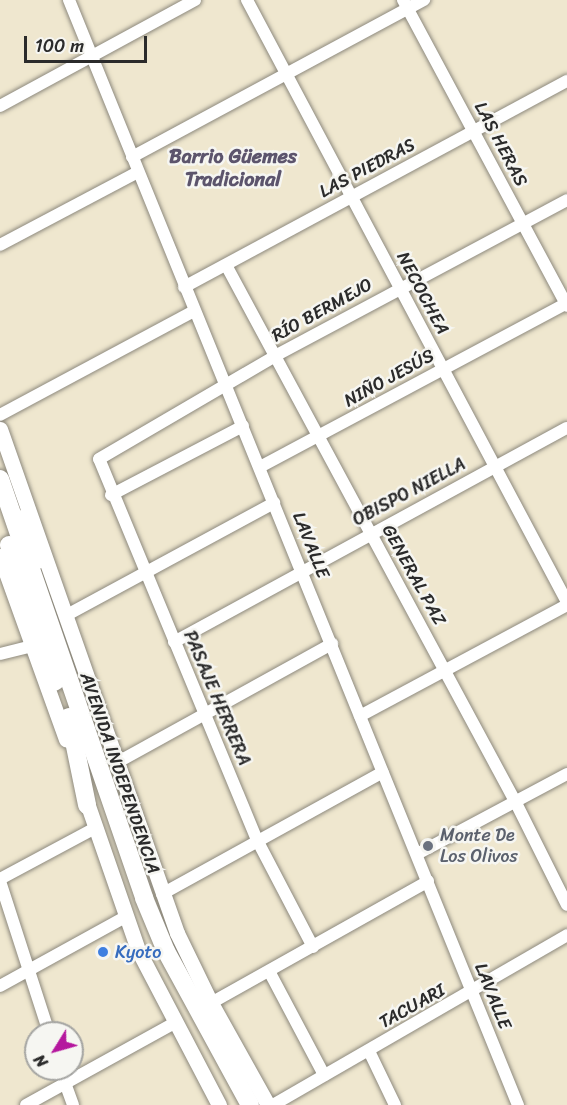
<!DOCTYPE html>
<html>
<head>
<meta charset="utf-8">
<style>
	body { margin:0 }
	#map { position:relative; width:567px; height:1105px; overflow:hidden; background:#efe7cf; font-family:Sriracha,sans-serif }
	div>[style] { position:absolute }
	.roads { filter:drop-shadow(0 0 2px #8d897d) drop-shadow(0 0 2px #8d897d) }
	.minor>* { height:12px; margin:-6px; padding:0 6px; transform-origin:6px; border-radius:6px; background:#fff }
	.major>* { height:15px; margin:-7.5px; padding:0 7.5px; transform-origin:7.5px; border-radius:7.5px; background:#fff }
	.highway>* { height:18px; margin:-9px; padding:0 9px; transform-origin:9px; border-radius:9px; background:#fff }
	.dots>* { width:16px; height:16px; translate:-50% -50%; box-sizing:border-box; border:3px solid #f6f6f2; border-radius:50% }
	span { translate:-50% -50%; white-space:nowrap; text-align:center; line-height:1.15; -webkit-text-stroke:5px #f6f6f2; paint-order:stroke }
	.street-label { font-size:18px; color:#2b2b2b }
	.worship-label { font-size:18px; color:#5b616d }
	.left { translate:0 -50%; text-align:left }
	.shop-label { font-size:18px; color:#366cbe }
	.neighbourhood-label { font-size:20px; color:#5c546c; font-weight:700 }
	.north { position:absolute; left:24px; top:1021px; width:60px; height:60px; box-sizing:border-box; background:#f6f6f2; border:2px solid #a5a5a2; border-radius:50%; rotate:233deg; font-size:16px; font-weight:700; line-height:24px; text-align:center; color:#2b2b2b }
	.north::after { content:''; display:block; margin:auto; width:21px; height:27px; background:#b5179e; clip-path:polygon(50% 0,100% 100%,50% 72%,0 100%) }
	.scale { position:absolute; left:24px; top:36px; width:123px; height:27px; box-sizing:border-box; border:3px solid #2b2b2b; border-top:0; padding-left:8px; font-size:18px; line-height:21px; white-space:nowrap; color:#2b2b2b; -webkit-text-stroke:4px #f6f6f2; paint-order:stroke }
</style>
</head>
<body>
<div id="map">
	<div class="roads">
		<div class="minor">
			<i style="left:69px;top:0;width:1193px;rotate:67.89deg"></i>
			<i style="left:247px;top:0;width:682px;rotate:62.01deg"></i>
			<i style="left:403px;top:0;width:347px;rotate:61.8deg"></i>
			<i style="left:0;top:106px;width:222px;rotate:-28.5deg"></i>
			<i style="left:132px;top:157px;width:332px;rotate:-28.3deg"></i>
			<i style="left:0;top:245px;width:156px;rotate:-27.9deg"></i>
			<i style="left:226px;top:265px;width:609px;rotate:61.67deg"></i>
			<i style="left:515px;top:801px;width:116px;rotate:63.4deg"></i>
			<i style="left:184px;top:287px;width:435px;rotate:-28.3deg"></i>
			<i style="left:0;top:415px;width:220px;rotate:-28.2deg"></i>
			<i style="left:260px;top:467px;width:348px;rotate:-28.1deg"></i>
			<i style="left:111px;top:495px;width:149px;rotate:-27.6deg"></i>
			<i style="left:65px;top:616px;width:238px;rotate:-28.4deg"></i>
			<i style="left:174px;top:642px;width:447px;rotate:-28.6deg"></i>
			<i style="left:0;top:654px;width:34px;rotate:-14deg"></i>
			<i style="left:360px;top:716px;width:235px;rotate:-28.2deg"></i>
			<i style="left:116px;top:763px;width:247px;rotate:-28.9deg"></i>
			<i style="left:417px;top:854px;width:170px;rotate:-28.1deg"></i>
			<i style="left:0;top:879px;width:108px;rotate:-28.2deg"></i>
			<i style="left:0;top:881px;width:160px;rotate:72.1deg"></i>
			<i style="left:162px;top:894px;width:252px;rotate:-28.9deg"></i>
			<i style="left:313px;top:947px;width:121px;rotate:-117.6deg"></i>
			<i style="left:257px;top:840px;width:412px;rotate:-112.5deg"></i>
			<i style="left:99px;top:459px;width:204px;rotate:-30.3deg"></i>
			<i style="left:275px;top:356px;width:331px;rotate:-28.1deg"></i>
			<i style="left:269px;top:971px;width:118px;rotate:62.1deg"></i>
			<i style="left:0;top:986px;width:143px;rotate:-28.9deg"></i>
			<i style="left:211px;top:1003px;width:249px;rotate:-29.3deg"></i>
			<i style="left:369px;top:1051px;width:60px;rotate:64.3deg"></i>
			<i style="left:60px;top:1069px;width:38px;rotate:70deg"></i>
			<i style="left:26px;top:1105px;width:168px;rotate:-28.9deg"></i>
			<i style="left:273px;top:1105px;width:340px;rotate:-30deg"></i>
		</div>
		<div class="major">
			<i style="left:0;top:429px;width:534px;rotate:70.65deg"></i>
			<i style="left:177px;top:933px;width:78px;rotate:64.1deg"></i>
			<i style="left:211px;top:1003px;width:117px;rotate:60.8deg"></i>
			<i style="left:0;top:556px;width:195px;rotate:70.2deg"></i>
			<i style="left:84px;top:794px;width:165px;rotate:70.9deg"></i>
			<i style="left:138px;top:950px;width:175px;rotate:62.4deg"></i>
		</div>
		<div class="highway">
			<i style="left:0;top:479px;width:443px;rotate:71deg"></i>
			<i style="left:144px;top:898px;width:57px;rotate:67.5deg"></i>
			<i style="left:166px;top:951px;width:175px;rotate:61.4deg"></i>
			<i style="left:28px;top:515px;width:46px;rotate:78.7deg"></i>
			<i style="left:9px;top:545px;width:144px;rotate:71.3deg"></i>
			<i style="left:69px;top:717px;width:90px;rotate:78.4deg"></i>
		</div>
	</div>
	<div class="dots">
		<i style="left:428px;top:846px;background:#6b7280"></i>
		<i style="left:103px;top:952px;background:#3f7fe0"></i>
	</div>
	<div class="street-label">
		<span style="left:501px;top:144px;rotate:62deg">LAS HERAS</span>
		<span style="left:367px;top:168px;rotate:-28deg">LAS PIEDRAS</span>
		<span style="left:423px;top:293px;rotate:62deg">NECOCHEA</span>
		<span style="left:322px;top:310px;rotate:-29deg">RÍO BERMEJO</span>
		<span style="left:389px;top:378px;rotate:-29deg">NIÑO JESÚS</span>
		<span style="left:409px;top:492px;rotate:-28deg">OBISPO NIELLA</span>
		<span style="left:311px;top:545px;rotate:68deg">LAVALLE</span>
		<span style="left:414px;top:575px;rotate:61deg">GENERAL PAZ</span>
		<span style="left:217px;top:698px;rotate:67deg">PASAJE HERRERA</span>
		<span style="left:120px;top:773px;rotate:71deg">AVENIDA INDEPENDENCIA</span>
		<span style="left:493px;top:996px;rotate:68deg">LAVALLE</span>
		<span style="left:412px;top:1006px;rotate:-29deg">TACUARI</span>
	</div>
	<div class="worship-label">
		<span class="left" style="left:440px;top:846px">Monte De<br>Los Olivos</span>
	</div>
	<div class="shop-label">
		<span class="left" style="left:115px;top:952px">Kyoto</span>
	</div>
	<div class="neighbourhood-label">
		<span style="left:233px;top:168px">Barrio Güemes<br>Tradicional</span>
	</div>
	<div class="north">N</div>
	<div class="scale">100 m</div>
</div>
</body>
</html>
